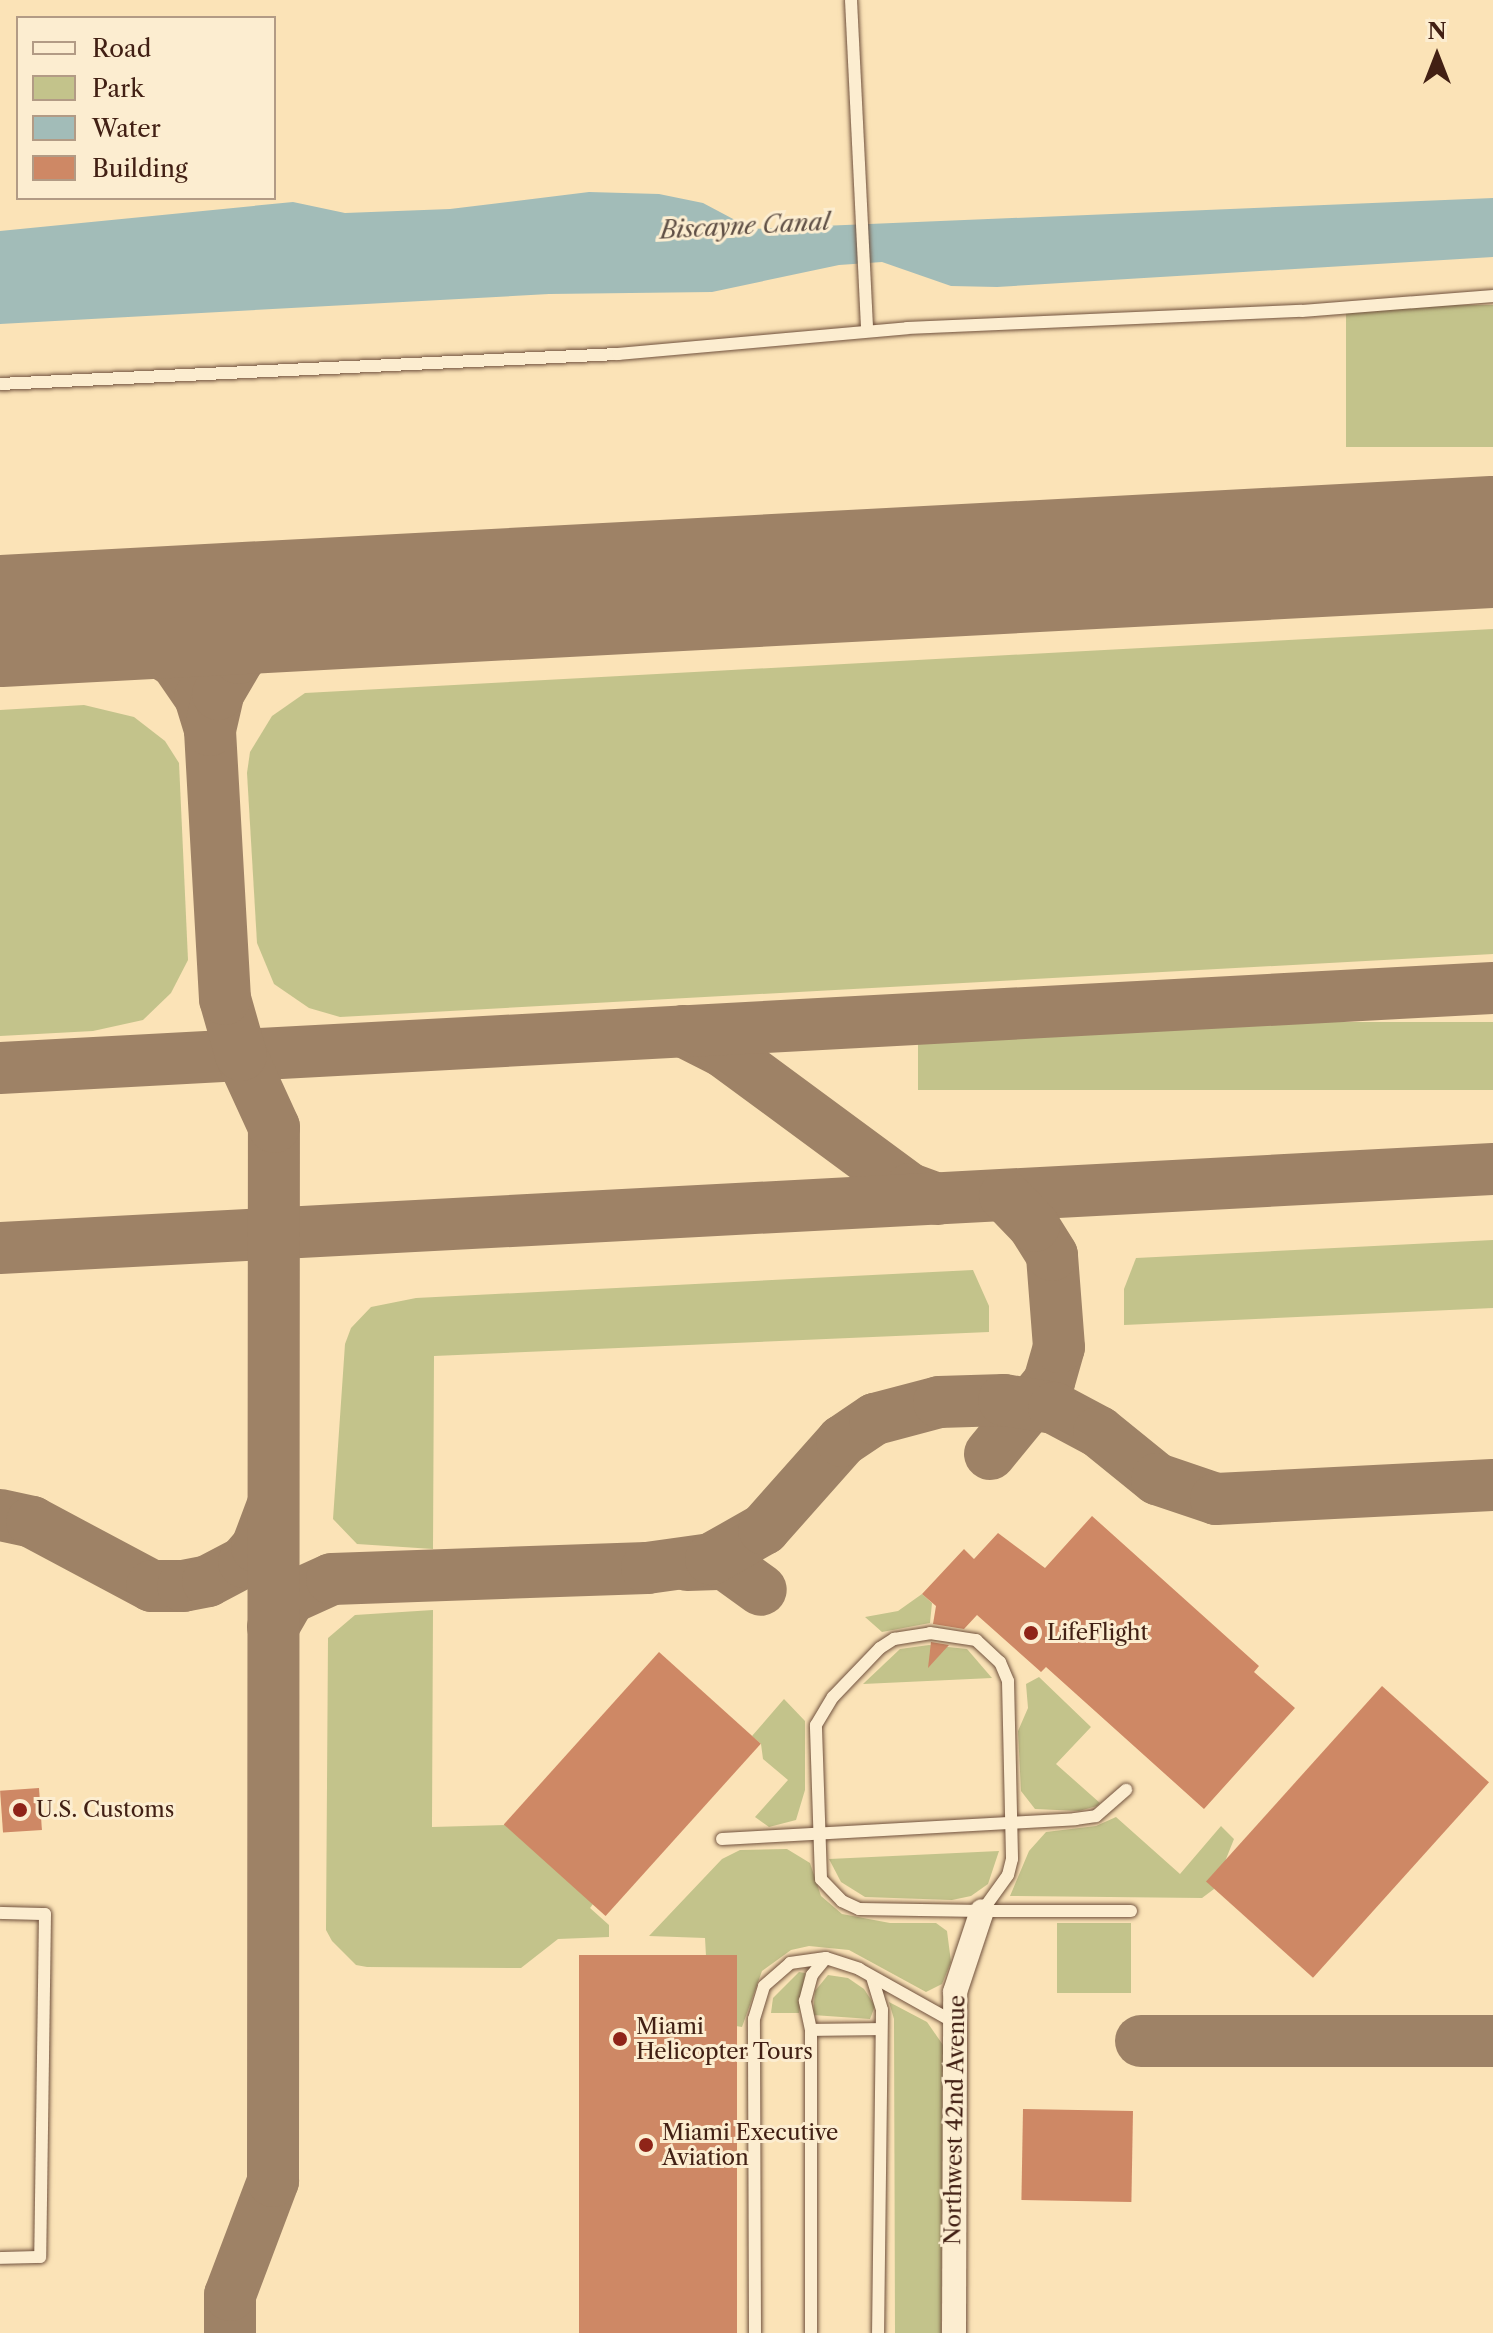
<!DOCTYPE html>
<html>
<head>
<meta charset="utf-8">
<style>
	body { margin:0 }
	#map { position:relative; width:1493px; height:2333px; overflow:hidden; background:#fbe3b7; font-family:"Libre Caslon Text",serif }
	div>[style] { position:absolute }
	.green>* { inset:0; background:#c3c38b; transform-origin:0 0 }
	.water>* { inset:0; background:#a2bcb8 }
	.taxiway>* { height:52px; margin:-26px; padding:0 26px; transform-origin:26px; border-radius:26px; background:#9e8266 }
	.runway>* { height:132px; margin:-66px; padding:0 66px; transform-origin:66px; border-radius:66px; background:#9e8266 }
	.building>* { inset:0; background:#ce8865; transform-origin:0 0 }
	.roads { filter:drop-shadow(0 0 2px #70513d) drop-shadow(0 0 2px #70513d) }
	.service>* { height:12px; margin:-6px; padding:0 6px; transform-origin:6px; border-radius:6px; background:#fcedd0 }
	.minor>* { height:24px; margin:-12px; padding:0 12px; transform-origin:12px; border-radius:12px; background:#fcedd0 }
	.dots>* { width:22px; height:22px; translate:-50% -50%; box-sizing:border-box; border:4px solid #fcedd0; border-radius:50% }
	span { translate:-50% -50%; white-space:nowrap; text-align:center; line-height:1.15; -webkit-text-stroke:6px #fcedd0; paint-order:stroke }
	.poi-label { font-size:22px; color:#422014 }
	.left { translate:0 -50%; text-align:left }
	.street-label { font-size:22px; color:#422014 }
	.water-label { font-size:24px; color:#5f4f45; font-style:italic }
	.legend { position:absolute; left:16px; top:16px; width:260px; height:184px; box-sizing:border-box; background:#fcedd0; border:2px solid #b29b85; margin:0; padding:10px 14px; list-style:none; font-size:24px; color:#422014 }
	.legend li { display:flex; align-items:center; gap:16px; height:40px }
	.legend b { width:40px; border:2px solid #b29b85 }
	.north { position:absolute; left:1397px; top:16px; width:80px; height:80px; -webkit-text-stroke:6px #fcedd0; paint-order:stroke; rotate:0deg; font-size:22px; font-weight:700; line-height:32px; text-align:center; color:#422014 }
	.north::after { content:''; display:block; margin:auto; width:28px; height:36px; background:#422014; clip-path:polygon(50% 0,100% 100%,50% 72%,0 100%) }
</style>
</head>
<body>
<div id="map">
	<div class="green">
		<i style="left:1493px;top:305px;width:142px;height:147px;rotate:90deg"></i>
		<i style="clip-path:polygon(1493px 629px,1493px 954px,340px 1017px,309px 1008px,274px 984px,257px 943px,247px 773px,250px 752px,272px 716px,305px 693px)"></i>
		<i style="clip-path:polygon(84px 705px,134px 717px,165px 741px,179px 763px,188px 960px,171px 993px,143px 1020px,93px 1031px,0 1036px,0 710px)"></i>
		<i style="left:1493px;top:1022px;width:68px;height:575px;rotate:90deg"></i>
		<i style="clip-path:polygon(1493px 1240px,1493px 1308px,1124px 1325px,1124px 1289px,1136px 1258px)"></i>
		<i style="clip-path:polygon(973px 1270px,989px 1306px,989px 1332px,434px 1356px,433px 1549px,357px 1544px,333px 1519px,345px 1344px,351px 1328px,371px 1307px,416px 1298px)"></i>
		<i style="clip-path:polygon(922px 1594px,932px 1603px,930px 1623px,882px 1632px,865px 1617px,898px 1611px)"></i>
		<i style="clip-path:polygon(433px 1610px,432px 1827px,505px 1825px,596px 1900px,590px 1908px,609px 1925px,609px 1937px,558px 1939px,521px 1968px,367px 1967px,356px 1965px,332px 1941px,326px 1930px,328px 1638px,355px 1615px)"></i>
		<i style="clip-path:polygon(929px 1645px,967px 1649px,992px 1678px,863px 1684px,900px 1649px)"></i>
		<i style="clip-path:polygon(1039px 1677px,1091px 1727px,1056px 1764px,1100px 1803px,1097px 1806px,1079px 1811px,1035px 1809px,1021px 1791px,1018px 1731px,1028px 1708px,1026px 1684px)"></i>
		<i style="clip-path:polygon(784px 1699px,805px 1721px,805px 1790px,796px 1820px,769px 1827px,755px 1817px,788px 1780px,763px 1759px,761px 1744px,752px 1736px)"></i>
		<i style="clip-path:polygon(1116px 1817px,1180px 1874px,1221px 1826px,1234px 1839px,1214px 1889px,1202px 1898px,1010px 1896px,1029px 1851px,1046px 1832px,1096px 1826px)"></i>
		<i style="clip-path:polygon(787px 1849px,810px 1863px,821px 1896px,842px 1914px,890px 1923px,936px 1923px,947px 1931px,951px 1962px,942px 1984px,926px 1992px,849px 1950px,809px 1946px,791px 1950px,762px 1971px,742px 2027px,736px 2026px,706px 1956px,705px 1938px,649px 1936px,722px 1859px,740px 1850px)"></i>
		<i style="clip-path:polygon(999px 1851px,988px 1884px,971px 1896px,952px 1900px,865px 1897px,841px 1882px,829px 1859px)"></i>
		<i style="left:1057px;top:1923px;width:74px;height:70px"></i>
		<i style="clip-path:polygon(799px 1972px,805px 1973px,799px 2013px,771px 2013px,773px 1998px)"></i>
		<i style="clip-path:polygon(828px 1975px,848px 1978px,864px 1989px,875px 2006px,870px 2019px,813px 2015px,815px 1991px)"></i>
		<i style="clip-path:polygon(889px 2002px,927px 2022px,943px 2045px,941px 2333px,895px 2333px,894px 2019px)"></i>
	</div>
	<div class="water">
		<i style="clip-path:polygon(589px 192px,659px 194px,703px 203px,752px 229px,1493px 198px,1493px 257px,997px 287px,951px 286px,882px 262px,839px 265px,712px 292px,549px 294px,0 324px,0 231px,293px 202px,345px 213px,450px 209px)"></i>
	</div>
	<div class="taxiway">
		<i style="left:101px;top:616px;width:88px;rotate:31.5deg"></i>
		<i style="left:176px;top:662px;width:42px;rotate:55.6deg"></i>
		<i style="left:200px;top:697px;width:34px;rotate:73deg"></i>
		<i style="left:683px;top:1031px;width:46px;rotate:27.1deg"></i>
		<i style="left:724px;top:1052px;width:231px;rotate:36.4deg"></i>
		<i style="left:910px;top:1189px;width:29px;rotate:20deg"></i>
		<i style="left:0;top:1068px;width:1495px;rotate:-3.07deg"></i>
		<i style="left:0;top:1248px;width:1495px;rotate:-3.03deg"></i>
		<i style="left:990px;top:1454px;width:93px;rotate:-50.7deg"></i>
		<i style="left:1049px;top:1382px;width:36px;rotate:-74deg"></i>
		<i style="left:1059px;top:1347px;width:92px;rotate:-94.4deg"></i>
		<i style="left:1052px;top:1255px;width:34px;rotate:-122deg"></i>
		<i style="left:1034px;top:1226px;width:42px;rotate:-134deg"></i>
		<i style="left:0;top:1515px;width:33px;rotate:12deg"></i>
		<i style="left:32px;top:1522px;width:136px;rotate:28.1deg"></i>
		<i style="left:152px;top:1586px;width:31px"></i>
		<i style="left:183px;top:1586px;width:25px;rotate:-11deg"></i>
		<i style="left:208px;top:1581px;width:41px;rotate:-27.8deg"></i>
		<i style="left:244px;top:1562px;width:20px;rotate:-49deg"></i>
		<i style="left:257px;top:1547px;width:43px;rotate:-69.4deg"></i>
		<i style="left:687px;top:1565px;width:38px;rotate:-2deg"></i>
		<i style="left:725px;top:1564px;width:44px;rotate:35.8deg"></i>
		<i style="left:273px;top:1627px;width:34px;rotate:-60deg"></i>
		<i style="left:290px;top:1598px;width:46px;rotate:-24.3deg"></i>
		<i style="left:332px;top:1579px;width:315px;rotate:-2deg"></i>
		<i style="left:647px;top:1568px;width:65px;rotate:-8deg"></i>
		<i style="left:711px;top:1559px;width:61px;rotate:-29.5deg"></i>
		<i style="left:764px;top:1529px;width:118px;rotate:-48.4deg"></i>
		<i style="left:842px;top:1441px;width:40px;rotate:-34deg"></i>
		<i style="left:875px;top:1419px;width:66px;rotate:-14.9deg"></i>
		<i style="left:939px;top:1402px;width:65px;rotate:-1.8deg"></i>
		<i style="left:1004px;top:1400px;width:51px;rotate:9.1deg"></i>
		<i style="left:1054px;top:1408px;width:51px;rotate:28.1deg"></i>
		<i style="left:1099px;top:1432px;width:75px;rotate:39deg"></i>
		<i style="left:1157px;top:1479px;width:62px;rotate:18.7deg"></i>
		<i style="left:1216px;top:1499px;width:277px;rotate:-2.9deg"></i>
		<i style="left:1141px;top:2041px;width:352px"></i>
		<i style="left:230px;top:2333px;width:38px;rotate:-90deg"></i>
		<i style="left:230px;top:2295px;width:122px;rotate:-69.3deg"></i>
		<i style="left:273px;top:2181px;width:1054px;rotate:-89.95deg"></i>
		<i style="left:274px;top:1127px;width:79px;rotate:-114.6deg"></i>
		<i style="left:241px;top:1055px;width:58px;rotate:-105.9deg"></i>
		<i style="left:225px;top:999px;width:269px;rotate:-93.2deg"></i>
		<i style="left:210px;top:730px;width:37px;rotate:-77deg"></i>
		<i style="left:218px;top:694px;width:42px;rotate:-59.7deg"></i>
		<i style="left:239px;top:658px;width:38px;rotate:-45deg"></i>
		<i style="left:266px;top:631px;width:61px;rotate:-26.1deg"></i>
	</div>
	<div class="runway">
		<i style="left:0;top:621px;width:1495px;rotate:-3.03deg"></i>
	</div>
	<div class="building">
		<i style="clip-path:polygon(1092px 1516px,1259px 1666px,1254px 1672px,1295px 1708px,1204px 1809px,1046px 1667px,1041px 1672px,977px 1615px,964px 1629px,933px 1624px,936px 1606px,922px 1594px,964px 1549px,974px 1559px,998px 1533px,1045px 1568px)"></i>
		<i style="clip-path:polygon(931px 1642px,949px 1645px,928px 1668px)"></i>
		<i style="left:659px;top:1652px;width:137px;height:232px;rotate:42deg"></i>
		<i style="left:1382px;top:1686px;width:144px;height:263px;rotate:42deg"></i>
		<i style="left:39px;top:1788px;width:42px;height:39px;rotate:86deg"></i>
		<i style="left:579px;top:1955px;width:158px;height:378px"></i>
		<i style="left:1023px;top:2109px;width:110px;height:91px;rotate:1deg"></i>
	</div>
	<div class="roads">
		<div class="service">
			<i style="left:851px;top:0;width:331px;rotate:87.2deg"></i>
			<i style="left:0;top:384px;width:619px;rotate:-2.78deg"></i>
			<i style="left:618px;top:354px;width:290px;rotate:-5.1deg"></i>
			<i style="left:907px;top:328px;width:395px;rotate:-2.5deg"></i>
			<i style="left:1302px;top:311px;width:192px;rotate:-4.5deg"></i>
			<i style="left:930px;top:1633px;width:47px;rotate:8.7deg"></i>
			<i style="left:976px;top:1640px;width:33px;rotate:43deg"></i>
			<i style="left:1000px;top:1662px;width:21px;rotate:67deg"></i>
			<i style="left:1008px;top:1681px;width:178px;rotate:88.7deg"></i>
			<i style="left:1012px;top:1859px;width:16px;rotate:104deg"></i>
			<i style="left:1008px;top:1875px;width:44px;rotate:125.8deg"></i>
			<i style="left:982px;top:1911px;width:123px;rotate:-179.1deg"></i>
			<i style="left:859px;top:1909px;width:19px;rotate:-155deg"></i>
			<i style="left:842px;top:1901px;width:30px;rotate:-134deg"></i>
			<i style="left:821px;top:1879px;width:154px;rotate:-91.9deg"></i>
			<i style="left:816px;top:1725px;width:33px;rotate:-59deg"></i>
			<i style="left:833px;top:1697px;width:68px;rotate:-46.2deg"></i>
			<i style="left:880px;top:1648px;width:17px;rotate:-33deg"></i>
			<i style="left:894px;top:1639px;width:36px;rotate:-9deg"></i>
			<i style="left:722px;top:1839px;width:354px;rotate:-3.2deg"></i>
			<i style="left:1075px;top:1819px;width:21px;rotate:-8deg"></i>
			<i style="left:1096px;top:1816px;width:40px;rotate:-41deg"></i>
			<i style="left:982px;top:1911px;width:149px"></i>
			<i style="left:0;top:1913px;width:45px;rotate:1.3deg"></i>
			<i style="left:45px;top:1914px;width:343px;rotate:90.8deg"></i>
			<i style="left:40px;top:2257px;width:40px;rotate:178.6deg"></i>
			<i style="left:872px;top:1977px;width:34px;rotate:73deg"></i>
			<i style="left:882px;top:2010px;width:323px;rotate:90.7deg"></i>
			<i style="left:811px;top:2030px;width:69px;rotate:-0.8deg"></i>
			<i style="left:755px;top:2333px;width:314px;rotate:-90.2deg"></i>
			<i style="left:754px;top:2019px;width:34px;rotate:-73deg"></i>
			<i style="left:764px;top:1986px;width:35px;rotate:-41deg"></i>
			<i style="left:790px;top:1963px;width:36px;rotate:-8deg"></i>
			<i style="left:826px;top:1958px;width:35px;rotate:18deg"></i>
			<i style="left:859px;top:1969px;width:109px;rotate:29.2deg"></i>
			<i style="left:811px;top:2333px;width:303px;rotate:-90deg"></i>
			<i style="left:811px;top:2030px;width:30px;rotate:-102deg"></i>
			<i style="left:805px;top:2001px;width:27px;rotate:-75deg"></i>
			<i style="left:812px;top:1975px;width:22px;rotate:-51deg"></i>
		</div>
		<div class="minor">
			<i style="left:954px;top:2333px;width:341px;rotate:-89.8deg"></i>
			<i style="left:955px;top:1992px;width:85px;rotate:-71.6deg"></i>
		</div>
	</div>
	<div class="dots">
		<i style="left:1031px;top:1633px;background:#8f2418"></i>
		<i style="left:20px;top:1810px;background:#8f2418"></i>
		<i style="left:620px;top:2039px;background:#8f2418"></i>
		<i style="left:646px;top:2145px;background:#8f2418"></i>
	</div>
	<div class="poi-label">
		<span class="left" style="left:1047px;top:1633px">LifeFlight</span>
		<span class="left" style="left:36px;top:1810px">U.S. Customs</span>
		<span class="left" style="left:636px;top:2039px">Miami<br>Helicopter Tours</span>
		<span class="left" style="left:662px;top:2145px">Miami Executive<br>Aviation</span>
	</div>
	<div class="street-label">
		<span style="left:955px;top:2120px;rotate:-89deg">Northwest 42nd Avenue</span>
	</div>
	<div class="water-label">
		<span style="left:745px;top:226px;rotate:-3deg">Biscayne Canal</span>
	</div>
	<ul class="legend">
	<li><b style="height:10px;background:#fcedd0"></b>Road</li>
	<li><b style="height:22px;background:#c3c38b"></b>Park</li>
	<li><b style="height:22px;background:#a2bcb8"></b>Water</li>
	<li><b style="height:22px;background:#ce8865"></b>Building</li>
	</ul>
	<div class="north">N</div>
</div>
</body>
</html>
